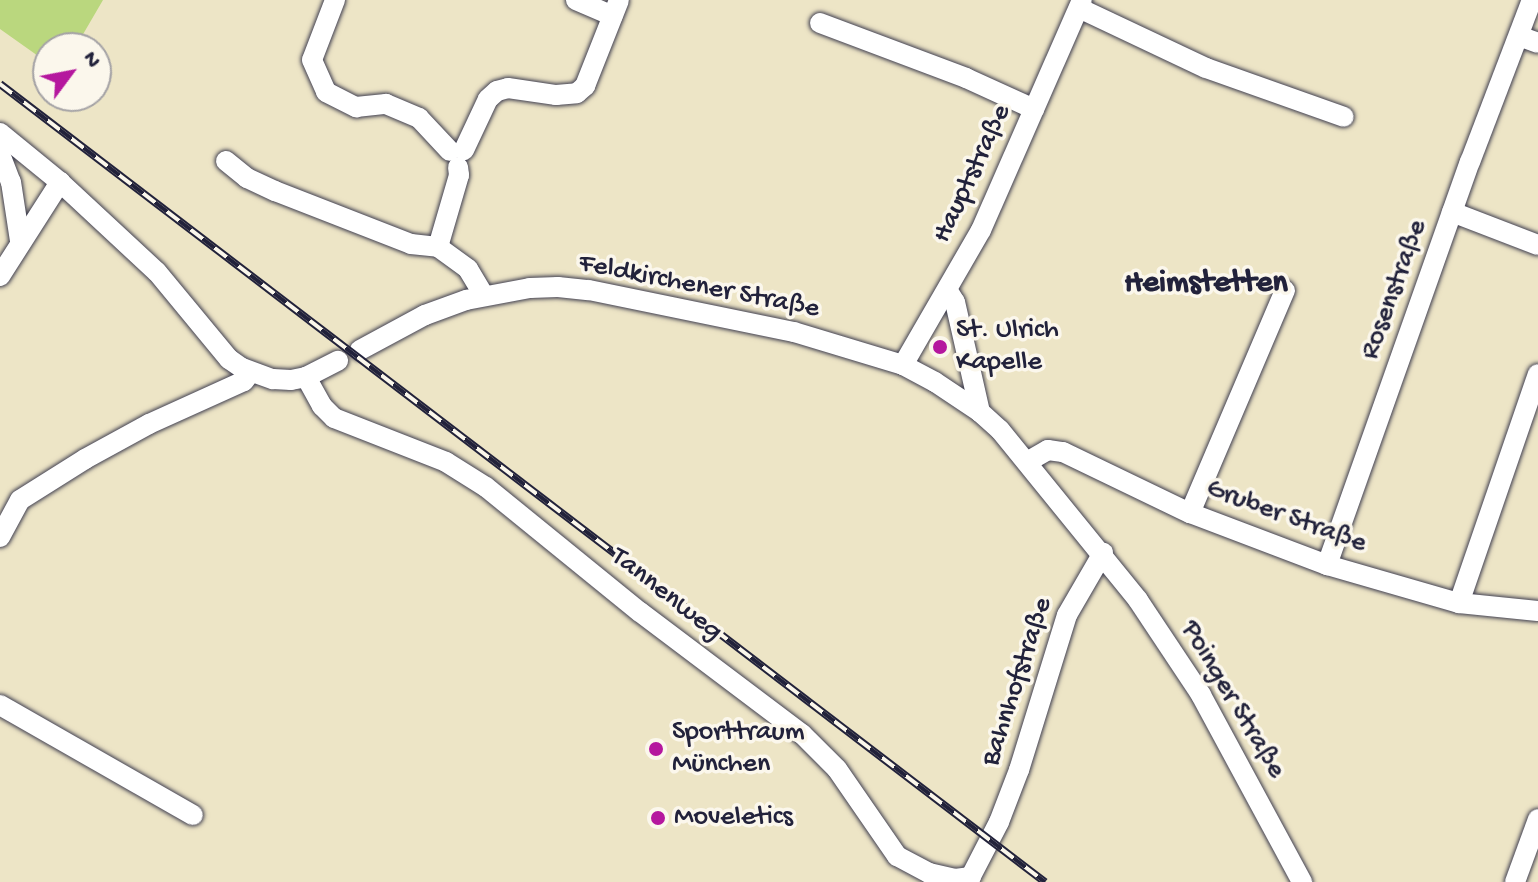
<!DOCTYPE html>
<html>
<head>
<meta charset="utf-8">
<style>
	body { margin:0 }
	#map { position:relative; width:1538px; height:882px; overflow:hidden; background:#ede5c6; font-family:"Gochi Hand",sans-serif }
	div>[style] { position:absolute }
	.green>* { inset:0; background:#bad77e }
	.roads { filter:drop-shadow(0 0 2px #403f50) drop-shadow(0 0 2px #403f50) }
	.minor>* { height:20px; margin:-10px; padding:0 10px; transform-origin:10px; border-radius:10px; background:#fff }
	.rail>* { height:8px; margin-top:-4px; transform-origin:0; background:repeating-linear-gradient(90deg,#fbf7ec 0 15px,#22223b 0 30px); box-sizing:border-box; border-block:2px solid #22223b }
	.dots>* { width:22px; height:22px; translate:-50% -50%; box-sizing:border-box; border:4px solid #fbf7ec; border-radius:50% }
	span { translate:-50% -50%; white-space:nowrap; text-align:center; line-height:1.15; -webkit-text-stroke:7px #fbf7ec; paint-order:stroke }
	.street-label { font-size:28px; color:#22223b }
	.poi-label { font-size:28px; color:#22223b }
	.left { translate:0 -50%; text-align:left }
	.quarter-label { font-size:32px; color:#22223b; font-weight:700 }
	.north { position:absolute; left:32px; top:32px; width:80px; height:80px; box-sizing:border-box; background:#fbf7ec; border:2px solid #a4a2a5; border-radius:50%; rotate:58deg; font-size:22px; font-weight:700; line-height:32px; text-align:center; color:#22223b }
	.north::after { content:''; display:block; margin:auto; width:28px; height:36px; background:#b5179e; clip-path:polygon(50% 0,100% 100%,50% 72%,0 100%) }
</style>
</head>
<body>
<div id="map">
	<div class="green">
		<i style="clip-path:polygon(0 0,103px 0,75px 48px,48px 48px,48px 63px,0 29px)"></i>
	</div>
	<div class="roads">
		<div class="minor">
			<i style="left:335px;top:0;width:64px;rotate:111deg"></i>
			<i style="left:312px;top:60px;width:35px;rotate:66deg"></i>
			<i style="left:326px;top:92px;width:34px;rotate:27deg"></i>
			<i style="left:356px;top:107px;width:30px;rotate:-6deg"></i>
			<i style="left:386px;top:104px;width:36px;rotate:23deg"></i>
			<i style="left:419px;top:118px;width:45px;rotate:46.8deg"></i>
			<i style="left:576px;top:0;width:40px;rotate:23.4deg"></i>
			<i style="left:1079px;top:8px;width:140px;rotate:25.3deg"></i>
			<i style="left:1206px;top:68px;width:146px;rotate:19.5deg"></i>
			<i style="left:820px;top:23px;width:156px;rotate:20.6deg"></i>
			<i style="left:966px;top:78px;width:75px;rotate:24.5deg"></i>
			<i style="left:1519px;top:36px;width:20px;rotate:20deg"></i>
			<i style="left:0;top:133px;width:77px;rotate:39.2deg"></i>
			<i style="left:60px;top:182px;width:132px;rotate:42.9deg"></i>
			<i style="left:157px;top:272px;width:113px;rotate:50.4deg"></i>
			<i style="left:229px;top:359px;width:16px;rotate:35deg"></i>
			<i style="left:242px;top:368px;width:33px;rotate:20deg"></i>
			<i style="left:273px;top:379px;width:18px;rotate:3deg"></i>
			<i style="left:291px;top:380px;width:15px;rotate:-11deg"></i>
			<i style="left:306px;top:377px;width:36px;rotate:-27deg"></i>
			<i style="left:464px;top:150px;width:56px;rotate:-64.8deg"></i>
			<i style="left:488px;top:99px;width:12px;rotate:-42deg"></i>
			<i style="left:497px;top:91px;width:11px;rotate:-15deg"></i>
			<i style="left:508px;top:88px;width:49px;rotate:8.3deg"></i>
			<i style="left:556px;top:95px;width:21px;rotate:-5deg"></i>
			<i style="left:577px;top:93px;width:11px;rotate:-41deg"></i>
			<i style="left:585px;top:86px;width:92px;rotate:-68.4deg"></i>
			<i style="left:0;top:154px;width:30px;rotate:69deg"></i>
			<i style="left:11px;top:182px;width:60px;rotate:81.3deg"></i>
			<i style="left:226px;top:161px;width:27px;rotate:39deg"></i>
			<i style="left:247px;top:178px;width:31px;rotate:25deg"></i>
			<i style="left:275px;top:191px;width:146px;rotate:21.3deg"></i>
			<i style="left:411px;top:244px;width:27px;rotate:6deg"></i>
			<i style="left:438px;top:247px;width:37px;rotate:36deg"></i>
			<i style="left:468px;top:269px;width:31px;rotate:59deg"></i>
			<i style="left:1452px;top:212px;width:92px;rotate:21deg"></i>
			<i style="left:438px;top:247px;width:75px;rotate:-73.7deg"></i>
			<i style="left:459px;top:175px;width:8px;rotate:-97deg"></i>
			<i style="left:0;top:276px;width:112px;rotate:-57.4deg"></i>
			<i style="left:948px;top:291px;width:13px;rotate:58deg"></i>
			<i style="left:955px;top:302px;width:113px;rotate:77.2deg"></i>
			<i style="left:360px;top:350px;width:74px;rotate:-28.3deg"></i>
			<i style="left:425px;top:315px;width:44px;rotate:-20.1deg"></i>
			<i style="left:466px;top:300px;width:65px;rotate:-10.6deg"></i>
			<i style="left:530px;top:288px;width:28px;rotate:-2deg"></i>
			<i style="left:558px;top:287px;width:31px;rotate:6deg"></i>
			<i style="left:589px;top:290px;width:209px;rotate:11.6deg"></i>
			<i style="left:794px;top:332px;width:114px;rotate:16.8deg"></i>
			<i style="left:903px;top:365px;width:36px;rotate:28deg"></i>
			<i style="left:935px;top:382px;width:54px;rotate:33.7deg"></i>
			<i style="left:980px;top:412px;width:27px;rotate:42deg"></i>
			<i style="left:1000px;top:430px;width:219px;rotate:50.9deg"></i>
			<i style="left:1138px;top:600px;width:114px;rotate:56.4deg"></i>
			<i style="left:1201px;top:695px;width:213px;rotate:61.6deg"></i>
			<i style="left:903px;top:365px;width:156px;rotate:-60deg"></i>
			<i style="left:981px;top:230px;width:251px;rotate:-66.3deg"></i>
			<i style="left:306px;top:377px;width:33px;rotate:61deg"></i>
			<i style="left:322px;top:406px;width:17px;rotate:45deg"></i>
			<i style="left:334px;top:418px;width:120px;rotate:21.4deg"></i>
			<i style="left:446px;top:462px;width:47px;rotate:32deg"></i>
			<i style="left:486px;top:487px;width:198px;rotate:39.1deg"></i>
			<i style="left:640px;top:612px;width:203px;rotate:37deg"></i>
			<i style="left:802px;top:734px;width:49px;rotate:45deg"></i>
			<i style="left:837px;top:769px;width:106px;rotate:55.4deg"></i>
			<i style="left:897px;top:856px;width:36px;rotate:28deg"></i>
			<i style="left:929px;top:873px;width:27px;rotate:13deg"></i>
			<i style="left:955px;top:879px;width:16px;rotate:-7deg"></i>
			<i style="left:1027px;top:462px;width:24px;rotate:-30deg"></i>
			<i style="left:1048px;top:450px;width:15px;rotate:8deg"></i>
			<i style="left:1063px;top:452px;width:141px;rotate:25.7deg"></i>
			<i style="left:1190px;top:513px;width:147px;rotate:20.8deg"></i>
			<i style="left:1327px;top:565px;width:137px;rotate:16.1deg"></i>
			<i style="left:1459px;top:603px;width:79px;rotate:5.8deg"></i>
			<i style="left:1190px;top:513px;width:242px;rotate:-66.9deg"></i>
			<i style="left:0;top:537px;width:42px;rotate:-61.6deg"></i>
			<i style="left:20px;top:500px;width:77px;rotate:-32.2deg"></i>
			<i style="left:85px;top:459px;width:73px;rotate:-28.7deg"></i>
			<i style="left:149px;top:424px;width:104px;rotate:-24.4deg"></i>
			<i style="left:244px;top:381px;width:10px;rotate:-53deg"></i>
			<i style="left:1327px;top:565px;width:428px;rotate:-70.5deg"></i>
			<i style="left:1470px;top:162px;width:173px;rotate:-69.1deg"></i>
			<i style="left:1459px;top:603px;width:242px;rotate:-71deg"></i>
			<i style="left:0;top:705px;width:222px;rotate:29.7deg"></i>
			<i style="left:968px;top:882px;width:68px;rotate:-62.7deg"></i>
			<i style="left:999px;top:822px;width:56px;rotate:-69deg"></i>
			<i style="left:1019px;top:770px;width:162px;rotate:-72.8deg"></i>
			<i style="left:1067px;top:615px;width:72px;rotate:-59.9deg"></i>
			<i style="left:1515px;top:882px;width:67px;rotate:-69.9deg"></i>
		</div>
	</div>
	<div class="rail">
		<i style="left:0;top:84px;width:1315px;rotate:37.37deg"></i>
	</div>
	<div class="dots">
		<i style="left:940px;top:347px;background:#b5179e"></i>
		<i style="left:656px;top:749px;background:#b5179e"></i>
		<i style="left:658px;top:818px;background:#b5179e"></i>
	</div>
	<div class="street-label">
		<span style="left:973px;top:174px;rotate:-65deg">Hauptstraße</span>
		<span style="left:699px;top:287px;rotate:11deg">Feldkirchener Straße</span>
		<span style="left:1395px;top:290px;rotate:-70deg">Rosenstraße</span>
		<span style="left:1286px;top:517px;rotate:20deg">Gruber Straße</span>
		<span style="left:666px;top:595px;rotate:38deg">Tannenweg</span>
		<span style="left:1018px;top:682px;rotate:-72deg">Bahnhofstraße</span>
		<span style="left:1232px;top:700px;rotate:59deg">Poinger Straße</span>
	</div>
	<div class="poi-label">
		<span class="left" style="left:956px;top:347px">St. Ulrich<br>Kapelle</span>
		<span class="left" style="left:672px;top:749px">Sporttraum<br>München</span>
		<span class="left" style="left:674px;top:818px">Moveletics</span>
	</div>
	<div class="quarter-label">
		<span style="left:1206px;top:284px">Heimstetten</span>
	</div>
	<div class="north">N</div>
</div>
</body>
</html>
